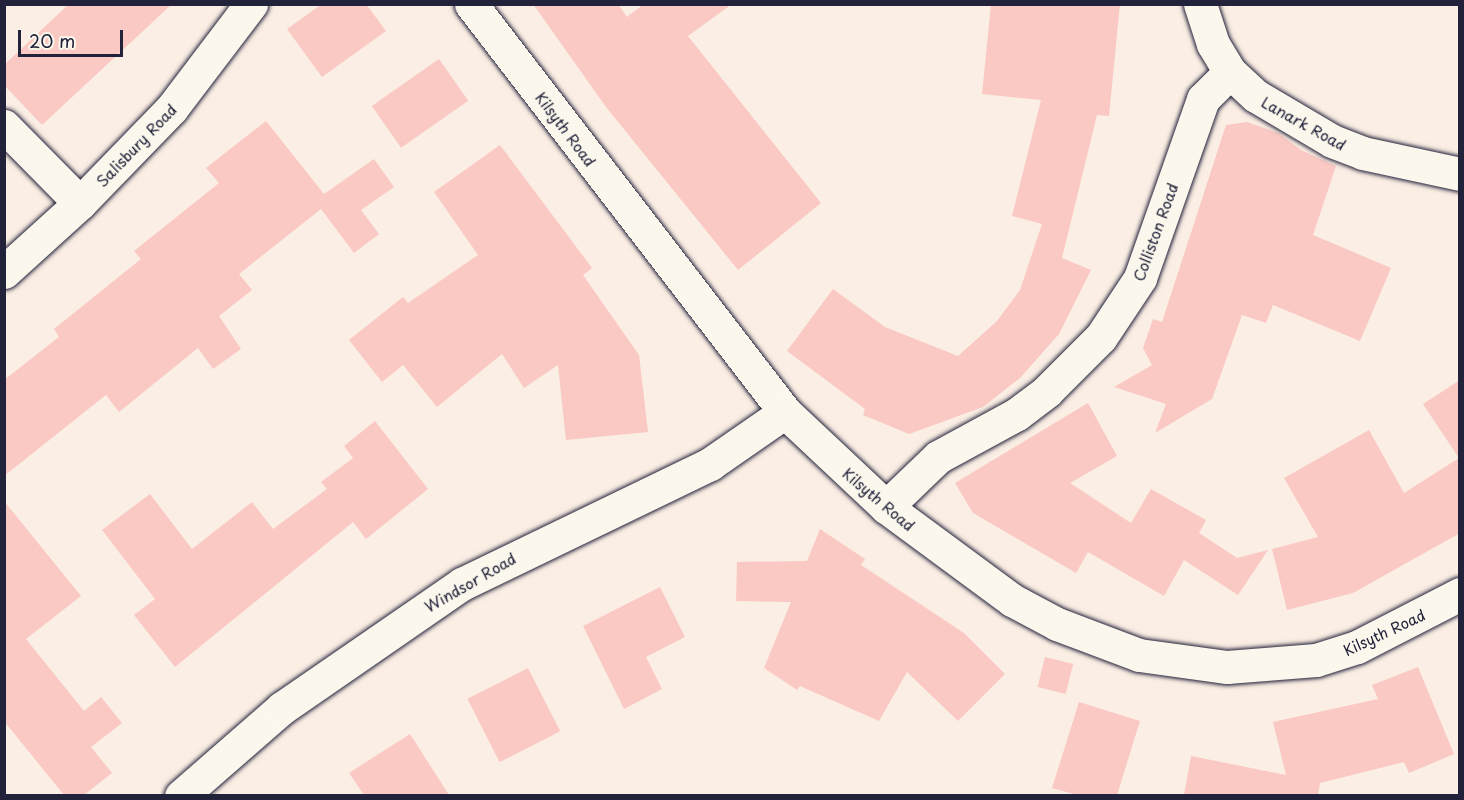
<!DOCTYPE html>
<html>
<head>
<meta charset="utf-8">
<style>
	body { margin:0 }
	#map { position:relative; width:1464px; height:800px; overflow:hidden; background:#fbeee4; font-family:"Playpen Sans",sans-serif }
	div>[style] { position:absolute }
	.building>* { inset:0; background:#fac9c3; transform-origin:0 0 }
	.roads { filter:drop-shadow(0 0 2px #22223b) drop-shadow(0 0 2px #22223b) }
	.street>* { height:33px; margin:-16.5px; padding:0 16.5px; transform-origin:16.5px; border-radius:16.5px; background:#fbf7ec }
	span { translate:-50% -50%; white-space:nowrap; text-align:center; line-height:1.15; -webkit-text-stroke:6px #fbf7ec; paint-order:stroke }
	.street-label { font-size:15px; color:#22223b }
	.frame { position:absolute; inset:0; border:6px solid #22223b; pointer-events:none }
	.scale { position:absolute; left:18px; top:30px; width:105px; height:27px; box-sizing:border-box; border:3px solid #22223b; border-top:0; padding-left:8px; font-size:18px; line-height:21px; white-space:nowrap; color:#22223b; -webkit-text-stroke:4px #fbf7ec; paint-order:stroke }
</style>
</head>
<body>
<div id="map">
	<div class="building">
		<i style="clip-path:polygon(69px 4px,172px 4px,42px 125px,4px 85px,4px 65px)"></i>
		<i style="clip-path:polygon(322px 4px,366px 4px,386px 31px,322px 77px,287px 29px)"></i>
		<i style="clip-path:polygon(533px 4px,618px 4px,627px 17px,644px 4px,732px 4px,688px 36px,821px 203px,738px 270px,606px 107px)"></i>
		<i style="clip-path:polygon(991px 4px,1120px 4px,1109px 116px,1097px 115px,1062px 258px,1091px 270px,1059px 334px,1020px 378px,983px 407px,909px 434px,863px 415px,865px 409px,787px 351px,833px 289px,885px 327px,958px 356px,997px 321px,1020px 290px,1042px 224px,1012px 216px,1041px 100px,982px 94px)"></i>
		<i style="left:439px;top:59px;width:51px;height:82px;rotate:55deg"></i>
		<i style="clip-path:polygon(266px 121px,324px 194px,374px 159px,394px 187px,361px 210px,379px 234px,354px 253px,321px 209px,239px 274px,252px 290px,219px 316px,241px 349px,213px 369px,198px 348px,119px 412px,106px 395px,4px 476px,4px 380px,59px 337px,54px 329px,141px 259px,134px 251px,219px 183px,206px 168px)"></i>
		<i style="clip-path:polygon(1247px 122px,1278px 133px,1301px 150px,1336px 166px,1313px 235px,1391px 268px,1360px 341px,1273px 305px,1266px 323px,1242px 315px,1212px 399px,1155px 433px,1166px 404px,1114px 387px,1152px 365px,1143px 348px,1153px 319px,1162px 322px,1226px 125px)"></i>
		<i style="clip-path:polygon(500px 145px,592px 268px,583px 275px,639px 355px,648px 432px,566px 440px,558px 365px,524px 388px,502px 354px,437px 407px,403px 365px,382px 382px,349px 340px,403px 297px,408px 303px,478px 255px,434px 192px)"></i>
		<i style="clip-path:polygon(1460px 380px,1460px 533px,1353px 593px,1287px 610px,1272px 549px,1318px 537px,1284px 478px,1369px 430px,1404px 493px,1459px 458px,1423px 404px)"></i>
		<i style="clip-path:polygon(1088px 403px,1117px 456px,1070px 483px,1131px 523px,1151px 489px,1206px 520px,1199px 533px,1237px 558px,1268px 550px,1238px 595px,1184px 560px,1164px 596px,1088px 552px,1076px 573px,973px 513px,955px 483px)"></i>
		<i style="clip-path:polygon(375px 421px,428px 489px,366px 539px,353px 522px,175px 667px,134px 615px,155px 599px,102px 530px,150px 494px,192px 549px,252px 502px,273px 529px,327px 489px,321px 482px,353px 458px,344px 446px)"></i>
		<i style="clip-path:polygon(4px 501px,81px 596px,26px 639px,84px 711px,101px 697px,122px 723px,91px 747px,112px 773px,84px 795px,64px 795px,4px 721px)"></i>
		<i style="clip-path:polygon(820px 529px,865px 559px,861px 565px,964px 633px,1005px 674px,958px 721px,907px 672px,879px 721px,800px 686px,797px 690px,764px 668px,791px 602px,736px 601px,737px 562px,807px 561px)"></i>
		<i style="clip-path:polygon(660px 587px,685px 637px,646px 657px,662px 689px,624px 709px,583px 626px)"></i>
		<i style="left:1045px;top:657px;width:29px;height:31px;rotate:14deg"></i>
		<i style="clip-path:polygon(1418px 667px,1454px 754px,1409px 773px,1404px 762px,1320px 783px,1318px 795px,1184px 795px,1191px 756px,1286px 775px,1273px 722px,1378px 699px,1372px 685px)"></i>
		<i style="left:528px;top:668px;width:71px;height:68px;rotate:63deg"></i>
		<i style="clip-path:polygon(1079px 702px,1140px 721px,1117px 795px,1077px 795px,1052px 788px)"></i>
		<i style="clip-path:polygon(410px 734px,449px 795px,364px 795px,349px 773px)"></i>
	</div>
	<div class="roads">
		<div class="street">
			<i style="left:471px;top:4px;width:515px;rotate:52.42deg"></i>
			<i style="left:785px;top:412px;width:139px;rotate:43.2deg"></i>
			<i style="left:886px;top:507px;width:157px;rotate:36.4deg"></i>
			<i style="left:1012px;top:600px;width:51px;rotate:28.1deg"></i>
			<i style="left:1057px;top:624px;width:88px;rotate:20.7deg"></i>
			<i style="left:1139px;top:655px;width:89px;rotate:7.8deg"></i>
			<i style="left:1227px;top:667px;width:89px;rotate:-4.5deg"></i>
			<i style="left:1316px;top:660px;width:43px;rotate:-17.6deg"></i>
			<i style="left:1357px;top:647px;width:116px;rotate:-27.2deg"></i>
			<i style="left:1200px;top:4px;width:42px;rotate:72deg"></i>
			<i style="left:1213px;top:44px;width:33px;rotate:59deg"></i>
			<i style="left:1230px;top:72px;width:35px;rotate:43deg"></i>
			<i style="left:1256px;top:96px;width:88px;rotate:30.6deg"></i>
			<i style="left:1332px;top:141px;width:33px;rotate:21deg"></i>
			<i style="left:1363px;top:153px;width:99px;rotate:12.2deg"></i>
			<i style="left:4px;top:126px;width:108px;rotate:45.4deg"></i>
			<i style="left:4px;top:272px;width:103px;rotate:-42.2deg"></i>
			<i style="left:80px;top:203px;width:132px;rotate:-45.9deg"></i>
			<i style="left:172px;top:108px;width:131px;rotate:-52.8deg"></i>
			<i style="left:886px;top:507px;width:72px;rotate:-43.9deg"></i>
			<i style="left:938px;top:457px;width:90px;rotate:-28.6deg"></i>
			<i style="left:1017px;top:414px;width:38px;rotate:-37deg"></i>
			<i style="left:1047px;top:391px;width:76px;rotate:-45deg"></i>
			<i style="left:1101px;top:337px;width:71px;rotate:-56.5deg"></i>
			<i style="left:1140px;top:278px;width:190px;rotate:-70.6deg"></i>
			<i style="left:1203px;top:99px;width:38px;rotate:-45deg"></i>
			<i style="left:181px;top:796px;width:134px;rotate:-41.1deg"></i>
			<i style="left:282px;top:708px;width:219px;rotate:-34.6deg"></i>
			<i style="left:462px;top:584px;width:276px;rotate:-25.8deg"></i>
			<i style="left:710px;top:464px;width:91px;rotate:-34.7deg"></i>
		</div>
	</div>
	<div class="street-label">
		<span style="left:1304px;top:123px;rotate:29deg">Lanark Road</span>
		<span style="left:566px;top:129px;rotate:53deg">Kilsyth Road</span>
		<span style="left:136px;top:145px;rotate:-46deg">Salisbury Road</span>
		<span style="left:1155px;top:232px;rotate:-70deg">Colliston Road</span>
		<span style="left:879px;top:499px;rotate:40deg">Kilsyth Road</span>
		<span style="left:470px;top:582px;rotate:-30deg">Windsor Road</span>
		<span style="left:1384px;top:632px;rotate:-25deg">Kilsyth Road</span>
	</div>
	<div class="frame"></div>
	<div class="scale">20 m</div>
</div>
</body>
</html>
